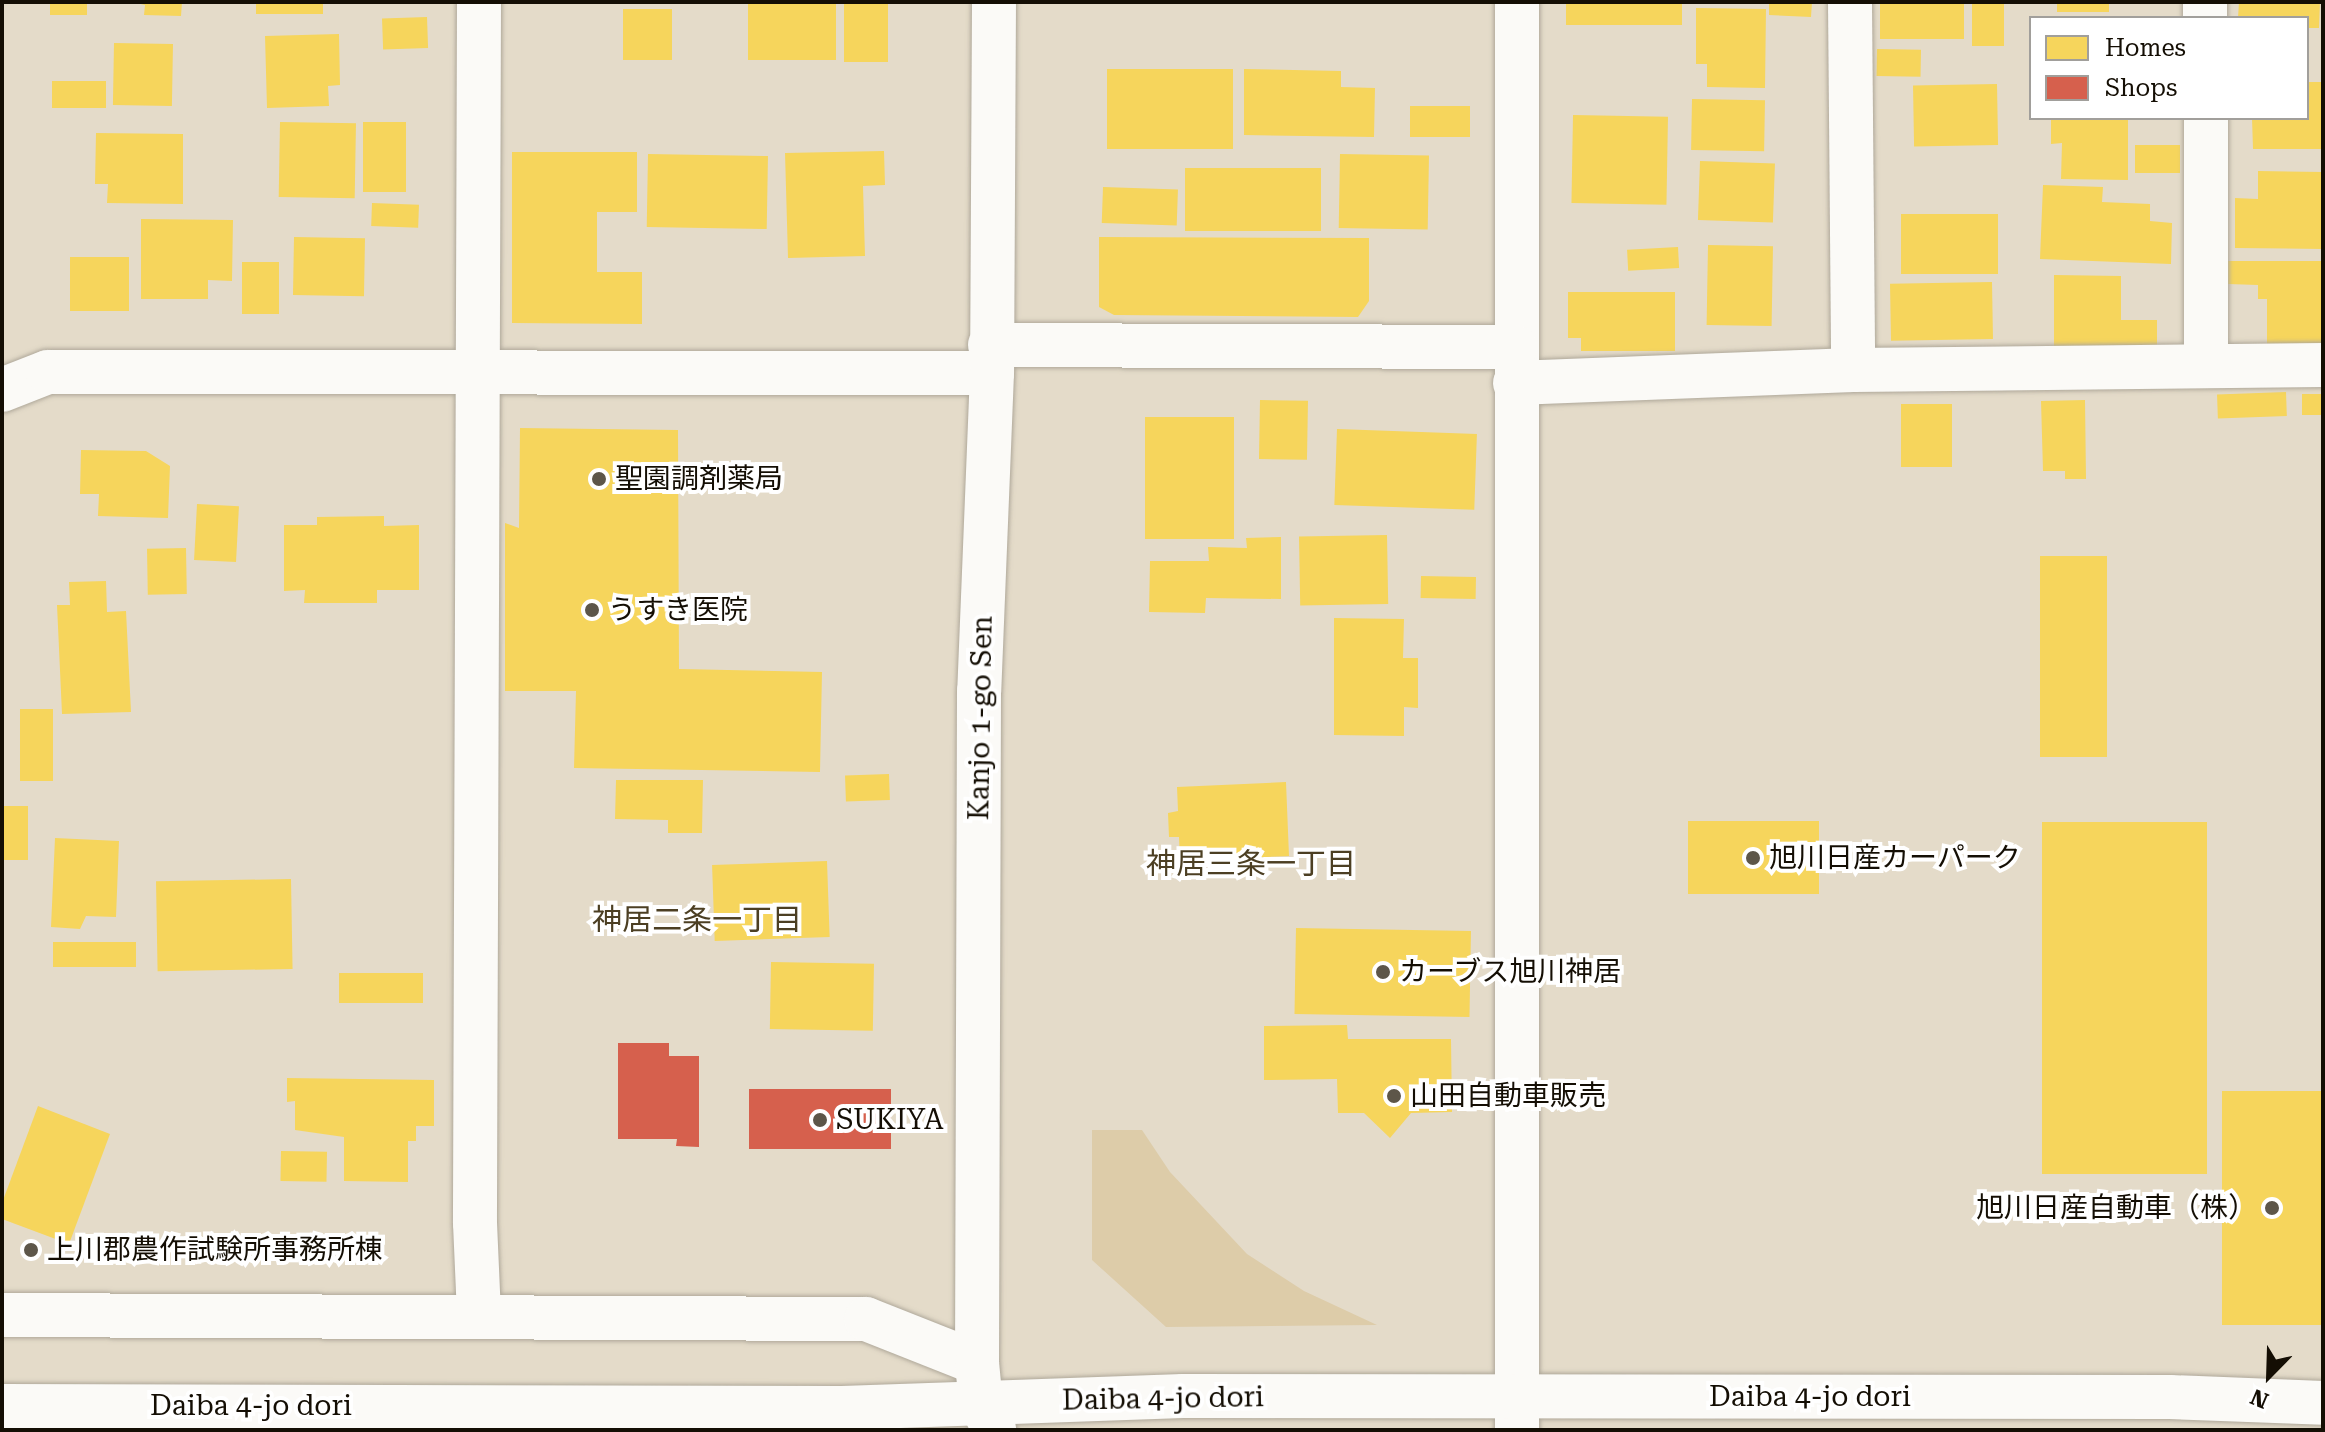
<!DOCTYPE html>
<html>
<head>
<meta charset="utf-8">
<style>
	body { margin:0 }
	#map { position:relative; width:2325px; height:1432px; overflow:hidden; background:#e4dbc9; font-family:"Roboto Serif","Noto Sans JP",serif }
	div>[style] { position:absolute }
	.green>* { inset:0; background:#ddcca9 }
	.homes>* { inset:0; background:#f6d55c; transform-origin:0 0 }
	.shops>* { inset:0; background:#d6604d; transform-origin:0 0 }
	.roads { filter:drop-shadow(0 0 2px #afa89a) drop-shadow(0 0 2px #afa89a) }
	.minor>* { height:44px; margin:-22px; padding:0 22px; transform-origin:22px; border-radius:22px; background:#fbfaf7 }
	.major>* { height:44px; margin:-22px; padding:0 22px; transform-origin:22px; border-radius:22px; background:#fbfaf7 }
	.highway>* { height:44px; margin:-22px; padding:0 22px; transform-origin:22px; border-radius:22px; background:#fbfaf7 }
	.dots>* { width:22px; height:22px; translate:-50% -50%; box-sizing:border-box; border:4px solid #fff; border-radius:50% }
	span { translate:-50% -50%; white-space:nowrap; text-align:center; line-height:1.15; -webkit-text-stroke:8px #fff; paint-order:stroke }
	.poi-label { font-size:28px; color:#140e04 }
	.left { translate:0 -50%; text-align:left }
	.right { translate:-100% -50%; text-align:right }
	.street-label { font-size:28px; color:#140e04 }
	.neighbourhood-label { font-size:30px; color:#4c3f23 }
	.frame { position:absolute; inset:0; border:4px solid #140e04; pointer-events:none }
	.legend { position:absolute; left:2029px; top:16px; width:280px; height:104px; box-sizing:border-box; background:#fff; border:2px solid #a19f9b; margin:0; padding:10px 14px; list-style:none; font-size:24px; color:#140e04 }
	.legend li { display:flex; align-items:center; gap:16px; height:40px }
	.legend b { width:40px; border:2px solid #a19f9b }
	.north { position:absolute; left:2229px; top:1336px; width:80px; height:80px; -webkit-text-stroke:6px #fff; paint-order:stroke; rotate:203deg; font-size:22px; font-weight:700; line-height:32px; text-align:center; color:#140e04 }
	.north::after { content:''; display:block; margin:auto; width:28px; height:36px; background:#140e04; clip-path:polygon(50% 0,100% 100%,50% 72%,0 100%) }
</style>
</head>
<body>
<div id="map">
	<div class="green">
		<i style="clip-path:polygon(1092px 1130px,1142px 1130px,1170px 1172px,1247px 1254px,1304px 1291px,1377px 1325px,1166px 1327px,1092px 1260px)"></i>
	</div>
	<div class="homes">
		<i style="left:50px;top:2px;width:37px;height:13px"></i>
		<i style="clip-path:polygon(131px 2px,182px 2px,181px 16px,144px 15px,145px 5px)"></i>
		<i style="left:256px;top:2px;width:67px;height:12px"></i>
		<i style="left:748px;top:2px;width:88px;height:58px"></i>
		<i style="left:844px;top:2px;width:44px;height:60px"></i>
		<i style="left:1566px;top:2px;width:116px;height:23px"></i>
		<i style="clip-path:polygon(1769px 2px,1812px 2px,1811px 17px,1769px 15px)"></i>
		<i style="left:1880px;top:2px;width:84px;height:37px"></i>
		<i style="left:1972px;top:2px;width:32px;height:44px"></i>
		<i style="left:2057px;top:2px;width:52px;height:10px"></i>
		<i style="clip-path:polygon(2239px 2px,2320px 2px,2319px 28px,2307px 28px,2307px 18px,2238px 18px)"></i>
		<i style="clip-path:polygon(1696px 8px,1766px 9px,1765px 88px,1707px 87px,1707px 64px,1696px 64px)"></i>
		<i style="left:672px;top:9px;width:51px;height:49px;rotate:90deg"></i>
		<i style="left:427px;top:17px;width:31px;height:45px;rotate:88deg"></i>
		<i style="clip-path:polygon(339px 34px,340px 85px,328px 86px,329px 106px,267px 108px,265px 36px)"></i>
		<i style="left:114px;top:43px;width:59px;height:62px;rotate:1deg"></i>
		<i style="left:1877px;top:49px;width:44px;height:27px;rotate:1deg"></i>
		<i style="left:1233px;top:69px;width:80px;height:126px;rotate:90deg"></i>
		<i style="clip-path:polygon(1244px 69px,1341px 71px,1341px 87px,1375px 88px,1374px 137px,1244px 135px)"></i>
		<i style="left:52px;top:81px;width:54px;height:27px"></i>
		<i style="clip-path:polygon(2307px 82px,2323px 82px,2323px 149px,2253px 149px,2252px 118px,2307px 118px)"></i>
		<i style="left:1997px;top:84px;width:61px;height:84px;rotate:89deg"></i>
		<i style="left:1692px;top:99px;width:73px;height:51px;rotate:1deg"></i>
		<i style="left:1470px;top:106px;width:31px;height:60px;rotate:90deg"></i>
		<i style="left:1573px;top:115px;width:95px;height:88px;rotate:1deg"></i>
		<i style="clip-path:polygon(2051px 118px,2128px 118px,2128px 180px,2061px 179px,2062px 143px,2051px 144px)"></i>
		<i style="left:280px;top:122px;width:76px;height:75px;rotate:1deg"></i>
		<i style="left:406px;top:122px;width:70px;height:43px;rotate:90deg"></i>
		<i style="clip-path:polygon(96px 133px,183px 134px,183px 204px,107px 203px,108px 184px,95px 184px)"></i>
		<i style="left:2135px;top:145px;width:45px;height:28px"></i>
		<i style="clip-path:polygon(884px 151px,885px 185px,863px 186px,865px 256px,788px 258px,785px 153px)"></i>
		<i style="clip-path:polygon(512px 152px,637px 152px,637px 212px,597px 212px,597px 272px,642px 272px,642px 324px,512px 323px)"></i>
		<i style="left:648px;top:154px;width:120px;height:73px;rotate:1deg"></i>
		<i style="left:1340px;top:154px;width:89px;height:74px;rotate:1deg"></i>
		<i style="left:1700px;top:161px;width:75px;height:59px;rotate:2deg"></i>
		<i style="left:1185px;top:168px;width:136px;height:63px"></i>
		<i style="clip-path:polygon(2258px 171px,2323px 172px,2323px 249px,2235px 248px,2235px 198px,2258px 199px)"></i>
		<i style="clip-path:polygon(2043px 185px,2103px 187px,2102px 202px,2150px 204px,2150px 221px,2172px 223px,2171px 264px,2040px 259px)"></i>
		<i style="left:1103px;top:187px;width:75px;height:36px;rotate:2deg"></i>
		<i style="left:372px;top:203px;width:47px;height:23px;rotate:2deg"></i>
		<i style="left:1901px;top:214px;width:97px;height:60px"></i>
		<i style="clip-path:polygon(141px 219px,233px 220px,232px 281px,208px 280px,208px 299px,141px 299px)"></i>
		<i style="left:294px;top:237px;width:71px;height:58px;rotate:1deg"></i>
		<i style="clip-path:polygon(1099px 237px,1369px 238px,1369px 301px,1358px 317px,1114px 315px,1099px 307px)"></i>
		<i style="left:1708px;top:245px;width:65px;height:80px;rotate:1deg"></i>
		<i style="left:1678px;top:247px;width:21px;height:51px;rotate:87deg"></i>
		<i style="left:70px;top:257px;width:59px;height:54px"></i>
		<i style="clip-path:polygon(2228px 261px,2323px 261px,2323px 344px,2267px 344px,2267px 299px,2258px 299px,2258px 285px,2228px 284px)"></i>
		<i style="left:242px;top:262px;width:37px;height:52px"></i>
		<i style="clip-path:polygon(2054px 275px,2121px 276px,2121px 320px,2157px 320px,2157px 346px,2054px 346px)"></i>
		<i style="left:1992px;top:282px;width:57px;height:102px;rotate:89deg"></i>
		<i style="clip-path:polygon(1568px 292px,1675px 292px,1675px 351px,1581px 351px,1581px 338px,1568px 338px)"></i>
		<i style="left:2286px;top:392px;width:24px;height:69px;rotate:88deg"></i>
		<i style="left:2323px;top:394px;width:21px;height:21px;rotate:90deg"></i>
		<i style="left:1260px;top:400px;width:48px;height:59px;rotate:1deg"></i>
		<i style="clip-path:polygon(2085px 400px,2086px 479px,2065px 479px,2065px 471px,2043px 471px,2041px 401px)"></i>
		<i style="left:1901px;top:404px;width:51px;height:63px"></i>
		<i style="left:1234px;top:417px;width:122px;height:89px;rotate:90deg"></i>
		<i style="clip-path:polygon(520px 428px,678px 430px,679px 669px,822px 672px,820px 772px,574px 768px,576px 691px,505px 691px,505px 523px,519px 528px)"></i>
		<i style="left:1337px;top:429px;width:140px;height:76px;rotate:2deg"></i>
		<i style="clip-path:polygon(81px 450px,146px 451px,170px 466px,168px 518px,98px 516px,99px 494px,80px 494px)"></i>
		<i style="left:197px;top:504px;width:42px;height:56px;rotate:3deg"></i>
		<i style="clip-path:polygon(384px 516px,384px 526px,419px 525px,419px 590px,377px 590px,377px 603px,304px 603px,305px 590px,284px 591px,284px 525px,317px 525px,317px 517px)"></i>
		<i style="left:1387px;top:535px;width:69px;height:88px;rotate:89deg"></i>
		<i style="clip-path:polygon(1281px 537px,1281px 599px,1206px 598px,1205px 613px,1149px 612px,1150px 561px,1209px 561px,1208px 547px,1247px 548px,1246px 538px)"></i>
		<i style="left:186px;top:548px;width:46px;height:39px;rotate:89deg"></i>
		<i style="left:2040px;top:556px;width:67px;height:201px"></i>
		<i style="left:1421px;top:576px;width:55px;height:22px;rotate:1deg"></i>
		<i style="clip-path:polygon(106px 581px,107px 612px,126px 611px,131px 712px,62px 714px,57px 605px,70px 605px,69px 582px)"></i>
		<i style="clip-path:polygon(1334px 618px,1404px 619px,1403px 658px,1418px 658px,1418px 708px,1404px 707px,1404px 736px,1334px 735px)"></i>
		<i style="left:20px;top:709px;width:33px;height:72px"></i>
		<i style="left:889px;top:774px;width:26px;height:44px;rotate:88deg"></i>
		<i style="clip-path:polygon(616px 780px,703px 780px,702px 833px,668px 833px,668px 820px,615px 819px)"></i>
		<i style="clip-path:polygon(1286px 782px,1289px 856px,1180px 861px,1179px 837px,1169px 837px,1168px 813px,1178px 811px,1177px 787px)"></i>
		<i style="left:2px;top:806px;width:26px;height:54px"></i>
		<i style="left:1688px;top:821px;width:131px;height:73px"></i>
		<i style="left:2042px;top:822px;width:165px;height:352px"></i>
		<i style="clip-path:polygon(55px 838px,119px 841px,116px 917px,86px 916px,80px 929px,51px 927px)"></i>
		<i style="left:827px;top:861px;width:76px;height:115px;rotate:88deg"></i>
		<i style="left:291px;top:879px;width:90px;height:135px;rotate:89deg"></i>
		<i style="left:1296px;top:928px;width:175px;height:86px;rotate:1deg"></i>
		<i style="left:53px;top:942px;width:83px;height:25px"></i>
		<i style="left:771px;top:962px;width:103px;height:67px;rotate:1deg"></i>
		<i style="left:339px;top:973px;width:84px;height:30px"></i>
		<i style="clip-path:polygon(1347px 1025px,1348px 1039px,1451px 1039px,1452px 1112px,1411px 1113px,1390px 1138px,1364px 1113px,1338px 1113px,1337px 1079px,1264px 1080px,1264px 1026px)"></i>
		<i style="clip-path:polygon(287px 1078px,434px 1080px,434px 1126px,416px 1126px,416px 1141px,408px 1141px,408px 1182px,344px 1181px,344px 1137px,295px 1130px,295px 1101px,287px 1102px)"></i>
		<i style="left:2222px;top:1091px;width:101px;height:234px"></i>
		<i style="clip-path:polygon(38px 1106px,110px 1134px,69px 1244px,2px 1219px,2px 1203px)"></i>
		<i style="left:281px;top:1151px;width:46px;height:30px;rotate:1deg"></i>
	</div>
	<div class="shops">
		<i style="clip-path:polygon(618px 1043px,669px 1043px,669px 1056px,699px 1056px,699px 1147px,676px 1146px,677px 1139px,618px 1139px)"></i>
		<i style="left:749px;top:1089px;width:142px;height:60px"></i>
	</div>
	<div class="roads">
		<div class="minor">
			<i style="left:479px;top:2px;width:1221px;rotate:90.19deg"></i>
			<i style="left:475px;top:1223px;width:92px;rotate:87.5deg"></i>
			<i style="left:1517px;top:2px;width:1428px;rotate:90deg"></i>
			<i style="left:1850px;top:2px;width:368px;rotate:89.5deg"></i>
			<i style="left:2205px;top:2px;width:16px;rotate:90deg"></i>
			<i style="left:2206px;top:118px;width:248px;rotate:90deg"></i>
			<i style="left:990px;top:345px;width:525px;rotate:0.22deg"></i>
			<i style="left:1515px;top:383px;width:338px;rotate:-2.2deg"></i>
			<i style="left:1853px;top:370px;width:470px;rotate:-0.6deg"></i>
			<i style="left:2px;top:390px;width:49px;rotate:-21.4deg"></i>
			<i style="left:48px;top:372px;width:944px;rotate:0.06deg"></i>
			<i style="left:2px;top:1315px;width:864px;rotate:0.27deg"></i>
			<i style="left:866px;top:1319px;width:119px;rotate:21.6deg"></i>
		</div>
		<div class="major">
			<i style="left:994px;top:2px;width:371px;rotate:90.3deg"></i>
			<i style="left:992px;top:373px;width:318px;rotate:92.3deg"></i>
			<i style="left:979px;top:691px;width:672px;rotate:90.17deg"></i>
			<i style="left:977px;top:1363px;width:41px;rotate:84.4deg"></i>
			<i style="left:981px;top:1404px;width:29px;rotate:63deg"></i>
		</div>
		<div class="highway">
			<i style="left:2px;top:1406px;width:840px;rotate:0.14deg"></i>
			<i style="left:842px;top:1408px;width:341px;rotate:-2deg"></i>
			<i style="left:1183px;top:1396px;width:987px;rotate:0.06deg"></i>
			<i style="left:2170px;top:1397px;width:153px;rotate:2.2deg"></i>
		</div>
	</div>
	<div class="dots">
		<i style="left:599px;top:479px;background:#5d5649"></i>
		<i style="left:592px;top:610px;background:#5d5649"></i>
		<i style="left:1753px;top:858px;background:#5d5649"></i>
		<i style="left:1383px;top:972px;background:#5d5649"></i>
		<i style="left:1394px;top:1096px;background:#5d5649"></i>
		<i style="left:820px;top:1120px;background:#5d5649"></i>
		<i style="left:2272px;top:1208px;background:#5d5649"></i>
		<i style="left:31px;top:1250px;background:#5d5649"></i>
	</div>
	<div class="poi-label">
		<span class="left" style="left:615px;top:479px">聖園調剤薬局</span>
		<span class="left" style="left:608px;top:610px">うすき医院</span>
		<span class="left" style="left:1769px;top:858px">旭川日産カーパーク</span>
		<span class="left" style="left:1399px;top:972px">カーブス旭川神居</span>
		<span class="left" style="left:1410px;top:1096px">山田自動車販売</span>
		<span class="left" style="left:836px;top:1120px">SUKIYA</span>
		<span class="right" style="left:2256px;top:1208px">旭川日産自動車（株）</span>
		<span class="left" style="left:47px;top:1250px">上川郡農作試験所事務所棟</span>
	</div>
	<div class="street-label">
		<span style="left:981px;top:718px;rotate:-89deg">Kanjo 1-go Sen</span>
		<span style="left:1810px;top:1397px">Daiba 4-jo dori</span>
		<span style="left:1163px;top:1399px;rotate:-1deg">Daiba 4-jo dori</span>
		<span style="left:251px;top:1406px">Daiba 4-jo dori</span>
	</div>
	<div class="neighbourhood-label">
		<span style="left:1251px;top:864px">神居三条一丁目</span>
		<span style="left:697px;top:920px">神居二条一丁目</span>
	</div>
	<div class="frame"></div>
	<ul class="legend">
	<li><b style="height:22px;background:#f6d55c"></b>Homes</li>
	<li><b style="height:22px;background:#d6604d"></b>Shops</li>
	</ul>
	<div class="north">N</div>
</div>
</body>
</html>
